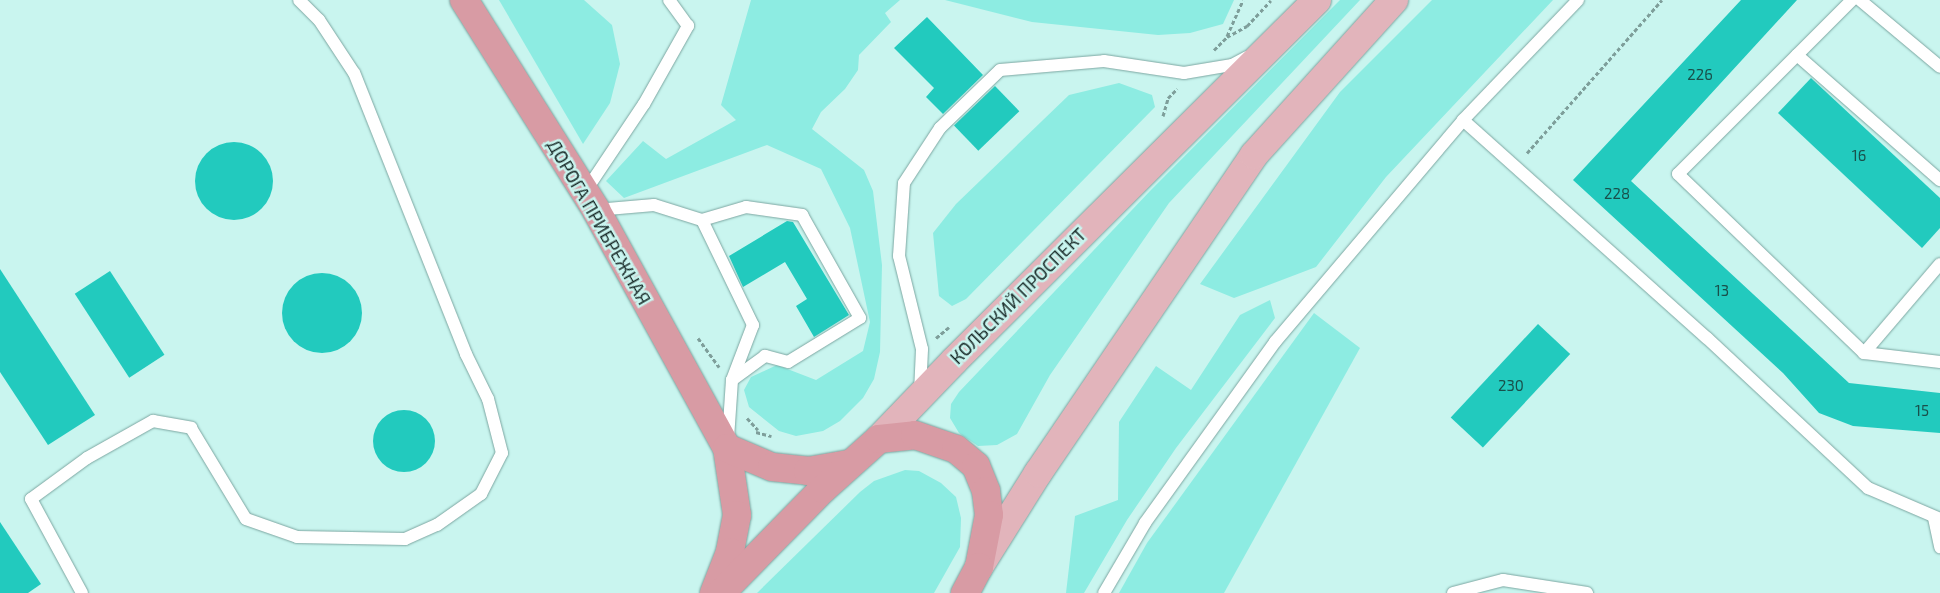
<!DOCTYPE html>
<html>
<head>
<meta charset="utf-8">
<style>
	body { margin:0 }
	#map { position:relative; width:1940px; height:593px; overflow:hidden; background:#c9f5ef; font-family:"Exo 2",sans-serif }
	div>[style] { position:absolute }
	.green>* { inset:0; background:#8dece2 }
	.building>* { inset:0; background:#22cabe; transform-origin:0 0 }
	.round { border-radius:50% }
	.path>* { height:3px; margin-top:-1.5px; transform-origin:0; background:repeating-linear-gradient(90deg,#7e9e9a 0 4px,transparent 0 6.5px) }
	.roads { filter:drop-shadow(0 0 1px #7ca6a1) drop-shadow(0 0 1px #7ca6a1) }
	.service>* { height:12px; margin:-6px; padding:0 6px; transform-origin:6px; border-radius:6px; background:#fff }
	.primary>* { height:28px; margin:-14px; padding:0 14px; transform-origin:14px; border-radius:14px; background:#e2b4bb }
	.trunk>* { height:28px; margin:-14px; padding:0 14px; transform-origin:14px; border-radius:14px; background:#d89ba4 }
	span { translate:-50% -50%; white-space:nowrap; text-align:center; line-height:1.15; -webkit-text-stroke:5px #c9f5ef; paint-order:stroke }
	.number-label { font-size:15px; color:#19504b }
	.number-label span { -webkit-text-stroke-width:0 }
	.street-label { font-size:18px; color:#162725 }
</style>
</head>
<body>
<div id="map">
	<div class="green">
		<i style="clip-path:polygon(499px 0,584px 0,612px 25px,620px 64px,610px 103px,583px 144px)"></i>
		<i style="clip-path:polygon(751px 0,900px 0,885px 13px,891px 22px,859px 55px,858px 70px,845px 89px,821px 112px,812px 129px,864px 170px,873px 191px,882px 265px,880px 352px,874px 379px,863px 398px,840px 421px,823px 431px,796px 436px,779px 431px,749px 407px,744px 390px,751px 377px,777px 365px,816px 380px,863px 351px,870px 322px,850px 228px,821px 169px,767px 145px,624px 198px,606px 181px,643px 141px,666px 159px,736px 120px,721px 105px)"></i>
		<i style="clip-path:polygon(945px 0,1234px 0,1223px 24px,1190px 33px,1158px 35px,1032px 22px)"></i>
		<i style="clip-path:polygon(1340px 0,1360px 0,1169px 203px,1050px 375px,1017px 434px,997px 445px,978px 446px,959px 433px,950px 418px,951px 404px,959px 392px,1150px 191px)"></i>
		<i style="clip-path:polygon(1432px 0,1553px 0,1386px 177px,1316px 267px,1234px 298px,1200px 284px,1340px 92px)"></i>
		<i style="clip-path:polygon(1119px 83px,1152px 95px,1155px 107px,966px 299px,952px 306px,939px 296px,933px 233px,956px 204px,1069px 95px)"></i>
		<i style="clip-path:polygon(1270px 300px,1275px 318px,1176px 448px,1127px 520px,1084px 593px,1066px 593px,1075px 516px,1118px 500px,1119px 422px,1156px 366px,1191px 390px,1240px 315px)"></i>
		<i style="clip-path:polygon(1314px 313px,1360px 348px,1224px 593px,1119px 593px,1147px 543px)"></i>
		<i style="clip-path:polygon(905px 470px,919px 471px,941px 483px,956px 497px,961px 518px,960px 547px,934px 593px,757px 593px,860px 492px,874px 481px)"></i>
	</div>
	<div class="building">
		<i style="clip-path:polygon(1741px 0,1797px 0,1631px 181px,1849px 383px,1940px 393px,1940px 433px,1853px 426px,1819px 413px,1783px 373px,1573px 180px)"></i>
		<i style="clip-path:polygon(927px 17px,983px 75px,943px 114px,926px 97px,934px 88px,894px 48px)"></i>
		<i style="clip-path:polygon(1811px 78px,1940px 198px,1940px 228px,1922px 248px,1778px 113px)"></i>
		<i style="left:995px;top:86px;width:35px;height:57px;rotate:46deg"></i>
		<i class="round" style="left:195px;top:142px;width:78px;height:78px"></i>
		<i style="clip-path:polygon(787px 221px,793px 222px,849px 315px,814px 337px,796px 306px,807px 299px,785px 262px,743px 287px,729px 256px)"></i>
		<i style="clip-path:polygon(0 269px,95px 415px,48px 445px,0 372px)"></i>
		<i style="left:110px;top:271px;width:100px;height:42px;rotate:57deg"></i>
		<i class="round" style="left:282px;top:273px;width:80px;height:80px"></i>
		<i style="left:1538px;top:324px;width:44px;height:128px;rotate:43deg"></i>
		<i class="round" style="left:373px;top:410px;width:62px;height:62px"></i>
		<i style="clip-path:polygon(0 522px,41px 584px,28px 593px,0 593px)"></i>
	</div>
	<div class="path">
		<i style="left:1227px;top:36px;width:39px;rotate:-66deg"></i>
		<i style="left:1214px;top:50px;width:18px;rotate:-45deg"></i>
		<i style="left:1227px;top:37px;width:23px;rotate:-29deg"></i>
		<i style="left:1247px;top:26px;width:35px;rotate:-47deg"></i>
		<i style="left:1163px;top:116px;width:19px;rotate:-74deg"></i>
		<i style="left:1168px;top:98px;width:13px;rotate:-45deg"></i>
		<i style="left:1527px;top:153px;width:204px;rotate:-48.6deg"></i>
		<i style="left:698px;top:338px;width:36px;rotate:54deg"></i>
		<i style="left:936px;top:338px;width:17px;rotate:-40deg"></i>
		<i style="left:747px;top:418px;width:16px;rotate:47deg"></i>
		<i style="left:756px;top:432px;width:16px;rotate:15deg"></i>
	</div>
	<div class="roads">
		<div class="service">
			<i style="left:1852px;top:0;width:246px;rotate:135deg"></i>
			<i style="left:1678px;top:174px;width:258px;rotate:43.9deg"></i>
			<i style="left:1864px;top:353px;width:77px;rotate:6.8deg"></i>
			<i style="left:1860px;top:0;width:104px;rotate:39.9deg"></i>
			<i style="left:1797px;top:55px;width:190px;rotate:41.2deg"></i>
			<i style="left:1463px;top:120px;width:327px;rotate:41.8deg"></i>
			<i style="left:1707px;top:338px;width:220px;rotate:43deg"></i>
			<i style="left:1868px;top:488px;width:78px;rotate:23.3deg"></i>
			<i style="left:585px;top:192px;width:106px;rotate:-56.2deg"></i>
			<i style="left:644px;top:104px;width:90px;rotate:-60.6deg"></i>
			<i style="left:688px;top:26px;width:32px;rotate:-126deg"></i>
			<i style="left:596px;top:210px;width:58px;rotate:-4.9deg"></i>
			<i style="left:654px;top:205px;width:50px;rotate:17.4deg"></i>
			<i style="left:702px;top:220px;width:46px;rotate:-16.5deg"></i>
			<i style="left:746px;top:207px;width:57px;rotate:8.1deg"></i>
			<i style="left:802px;top:215px;width:118px;rotate:60.6deg"></i>
			<i style="left:860px;top:318px;width:84px;rotate:148.6deg"></i>
			<i style="left:788px;top:362px;width:24px;rotate:-165deg"></i>
			<i style="left:765px;top:356px;width:41px;rotate:144deg"></i>
			<i style="left:702px;top:220px;width:117px;rotate:64.1deg"></i>
			<i style="left:753px;top:325px;width:59px;rotate:110.9deg"></i>
			<i style="left:732px;top:380px;width:58px;rotate:93.9deg"></i>
			<i style="left:1864px;top:353px;width:117px;rotate:-49.5deg"></i>
			<i style="left:920px;top:392px;width:43px;rotate:-87.3deg"></i>
			<i style="left:922px;top:349px;width:96px;rotate:-103.9deg"></i>
			<i style="left:899px;top:256px;width:73px;rotate:-86.1deg"></i>
			<i style="left:904px;top:183px;width:66px;rotate:-56.8deg"></i>
			<i style="left:940px;top:128px;width:83px;rotate:-44deg"></i>
			<i style="left:1000px;top:70px;width:104px;rotate:-4.9deg"></i>
			<i style="left:1104px;top:61px;width:81px;rotate:8.5deg"></i>
			<i style="left:1184px;top:73px;width:49px;rotate:-9.5deg"></i>
			<i style="left:1232px;top:65px;width:17px;rotate:-28deg"></i>
			<i style="left:1934px;top:518px;width:30px;rotate:78deg"></i>
			<i style="left:82px;top:593px;width:107px;rotate:-118.5deg"></i>
			<i style="left:31px;top:499px;width:69px;rotate:-36.2deg"></i>
			<i style="left:87px;top:458px;width:76px;rotate:-29.3deg"></i>
			<i style="left:153px;top:421px;width:39px;rotate:10deg"></i>
			<i style="left:191px;top:428px;width:106px;rotate:58.9deg"></i>
			<i style="left:246px;top:519px;width:54px;rotate:19.4deg"></i>
			<i style="left:297px;top:537px;width:108px;rotate:1.1deg"></i>
			<i style="left:405px;top:539px;width:35px;rotate:-24deg"></i>
			<i style="left:437px;top:525px;width:54px;rotate:-35.2deg"></i>
			<i style="left:481px;top:494px;width:46px;rotate:-62.9deg"></i>
			<i style="left:502px;top:453px;width:56px;rotate:-104.5deg"></i>
			<i style="left:488px;top:399px;width:50px;rotate:-116.1deg"></i>
			<i style="left:466px;top:354px;width:302px;rotate:-111.7deg"></i>
			<i style="left:354px;top:73px;width:64px;rotate:-123.4deg"></i>
			<i style="left:319px;top:20px;width:28px;rotate:-135deg"></i>
			<i style="left:1104px;top:593px;width:81px;rotate:-59.6deg"></i>
			<i style="left:1145px;top:523px;width:223px;rotate:-54.3deg"></i>
			<i style="left:1275px;top:342px;width:291px;rotate:-49.7deg"></i>
			<i style="left:1463px;top:120px;width:166px;rotate:-46.2deg"></i>
			<i style="left:1453px;top:593px;width:52px;rotate:-14.6deg"></i>
			<i style="left:1503px;top:580px;width:85px;rotate:8.8deg"></i>
		</div>
		<div class="primary">
			<i style="left:879px;top:439px;width:108px;rotate:-46.1deg"></i>
			<i style="left:954px;top:361px;width:512px;rotate:-44.84deg"></i>
			<i style="left:979px;top:567px;width:111px;rotate:-57.9deg"></i>
			<i style="left:1038px;top:473px;width:384px;rotate:-55.8deg"></i>
			<i style="left:1254px;top:155px;width:209px;rotate:-47.9deg"></i>
		</div>
		<div class="trunk">
			<i style="left:464px;top:0;width:248px;rotate:57.8deg"></i>
			<i style="left:596px;top:210px;width:272px;rotate:61.2deg"></i>
			<i style="left:727px;top:448px;width:68px;rotate:81.5deg"></i>
			<i style="left:737px;top:515px;width:38px;rotate:101deg"></i>
			<i style="left:730px;top:552px;width:44px;rotate:111.3deg"></i>
			<i style="left:727px;top:448px;width:49px;rotate:22.9deg"></i>
			<i style="left:772px;top:467px;width:36px;rotate:6deg"></i>
			<i style="left:808px;top:471px;width:42px;rotate:-9.7deg"></i>
			<i style="left:721px;top:593px;width:146px;rotate:-45.6deg"></i>
			<i style="left:823px;top:489px;width:75px;rotate:-41.8deg"></i>
			<i style="left:879px;top:439px;width:36px;rotate:-6deg"></i>
			<i style="left:915px;top:435px;width:43px;rotate:18.9deg"></i>
			<i style="left:956px;top:449px;width:26px;rotate:40deg"></i>
			<i style="left:976px;top:466px;width:27px;rotate:68deg"></i>
			<i style="left:986px;top:491px;width:24px;rotate:83deg"></i>
			<i style="left:989px;top:515px;width:53px;rotate:100.9deg"></i>
			<i style="left:979px;top:567px;width:30px;rotate:118deg"></i>
		</div>
	</div>
	<div class="number-label">
		<span style="left:1700px;top:75px">226</span>
		<span style="left:1859px;top:156px">16</span>
		<span style="left:1617px;top:194px">228</span>
		<span style="left:1722px;top:291px">13</span>
		<span style="left:1511px;top:386px">230</span>
		<span style="left:1922px;top:411px">15</span>
	</div>
	<div class="street-label">
		<span style="left:599px;top:222px;rotate:60deg">ДОРОГА ПРИБРЕЖНАЯ</span>
		<span style="left:1018px;top:296px;rotate:-45deg">КОЛЬСКИЙ ПРОСПЕКТ</span>
	</div>
</div>
</body>
</html>
